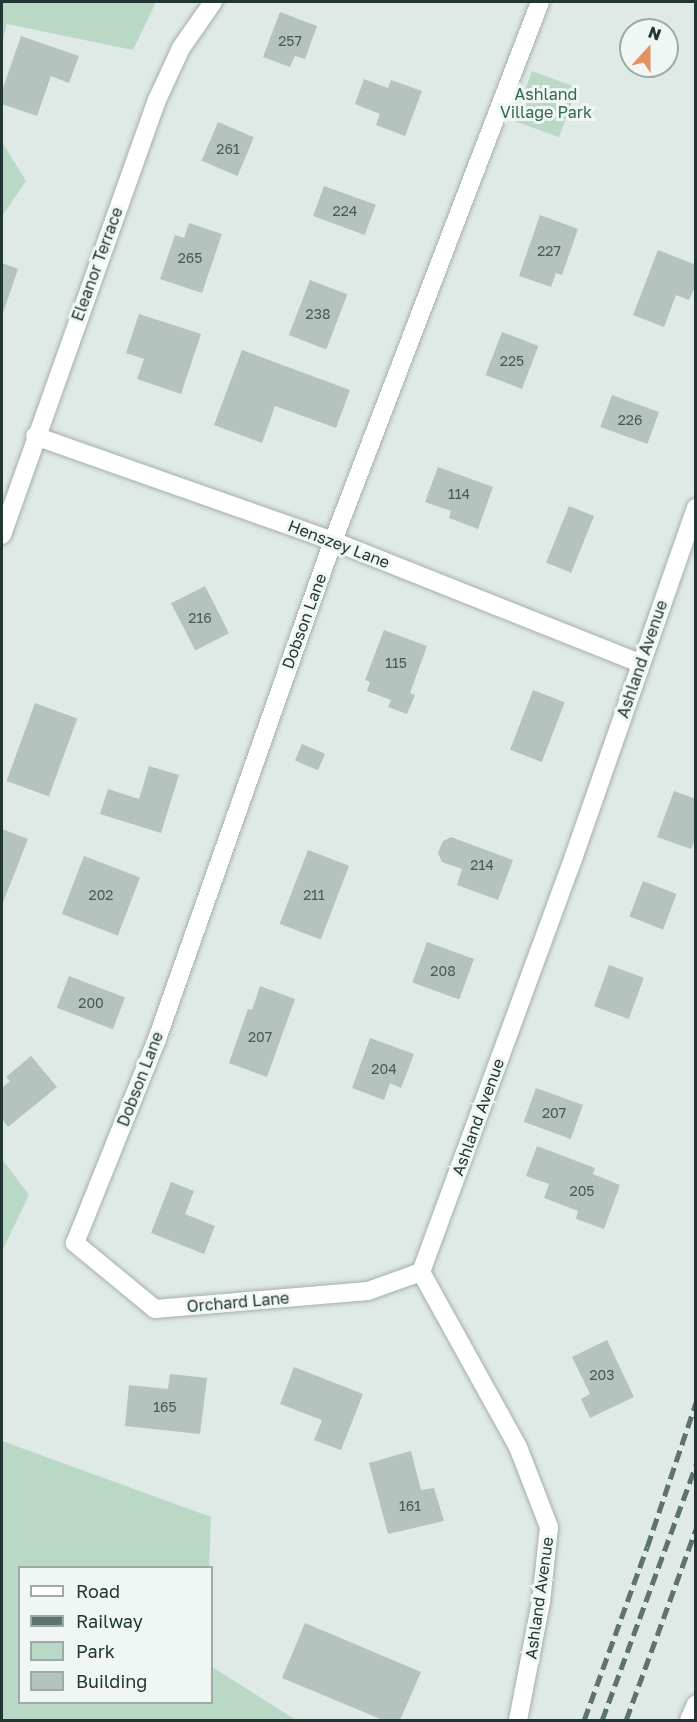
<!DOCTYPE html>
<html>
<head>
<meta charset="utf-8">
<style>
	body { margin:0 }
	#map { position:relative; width:697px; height:1722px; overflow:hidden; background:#dfe9e6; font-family:"Golos Text",sans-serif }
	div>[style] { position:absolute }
	.green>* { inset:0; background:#bad8c6; transform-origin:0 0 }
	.building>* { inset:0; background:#b5c3bf; transform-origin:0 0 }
	.roads { filter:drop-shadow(0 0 2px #a3b0ad) drop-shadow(0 0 2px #a3b0ad) }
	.minor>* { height:18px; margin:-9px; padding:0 9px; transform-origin:9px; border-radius:9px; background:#fff }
	.rail>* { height:4.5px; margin-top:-2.25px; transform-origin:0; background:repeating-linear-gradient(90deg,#5c7370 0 12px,transparent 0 18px) }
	span { translate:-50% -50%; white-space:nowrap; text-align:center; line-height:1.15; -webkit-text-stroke:6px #eff6f3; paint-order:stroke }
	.number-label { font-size:14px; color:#475a57 }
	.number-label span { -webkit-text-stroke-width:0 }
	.park-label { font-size:16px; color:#31694e }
	.street-label { font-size:16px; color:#223734 }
	.frame { position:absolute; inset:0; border:3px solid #223734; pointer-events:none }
	.legend { position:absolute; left:18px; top:1566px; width:195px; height:138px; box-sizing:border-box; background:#eff6f3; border:2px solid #9daaa7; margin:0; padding:8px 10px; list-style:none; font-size:18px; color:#223734 }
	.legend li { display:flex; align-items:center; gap:12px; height:30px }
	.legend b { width:30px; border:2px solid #9daaa7 }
	.north { position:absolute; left:619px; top:18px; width:60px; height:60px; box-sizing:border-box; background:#eff6f3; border:2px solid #9daaa7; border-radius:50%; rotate:21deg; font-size:16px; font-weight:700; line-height:24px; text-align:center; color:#223734 }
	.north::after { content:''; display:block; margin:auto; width:21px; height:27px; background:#e39363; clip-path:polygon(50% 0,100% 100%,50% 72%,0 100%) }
</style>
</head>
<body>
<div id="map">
	<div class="green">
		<i style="clip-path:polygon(2px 2px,156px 2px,133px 50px,7px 24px,2px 43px)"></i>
		<i style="left:532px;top:71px;width:48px;height:53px;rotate:20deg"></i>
		<i style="clip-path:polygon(2px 142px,26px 181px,2px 216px)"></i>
		<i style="clip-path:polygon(2px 1159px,29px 1195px,2px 1251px)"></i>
		<i style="clip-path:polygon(2px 1441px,211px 1517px,209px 1567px,20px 1568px,20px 1702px,212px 1702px,212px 1667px,296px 1720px,2px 1720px)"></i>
	</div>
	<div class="building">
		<i style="clip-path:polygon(280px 12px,317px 26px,305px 59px,295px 56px,290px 67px,263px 57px)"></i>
		<i style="clip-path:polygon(21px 36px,79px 56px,69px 83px,51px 76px,37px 116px,2px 104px,2px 91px)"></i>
		<i style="clip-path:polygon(364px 79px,388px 88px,391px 80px,422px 91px,405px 136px,376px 125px,380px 114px,355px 104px)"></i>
		<i style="left:218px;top:122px;width:39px;height:42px;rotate:23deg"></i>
		<i style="left:324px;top:186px;width:55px;height:32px;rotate:20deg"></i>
		<i style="clip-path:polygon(540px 215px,578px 229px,562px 275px,556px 273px,551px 287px,519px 276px)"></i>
		<i style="clip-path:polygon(189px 223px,222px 234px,202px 293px,160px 279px,175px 235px,184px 238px)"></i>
		<i style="clip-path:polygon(658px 250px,696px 265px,696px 285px,689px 300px,676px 295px,664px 327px,633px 315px)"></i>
		<i style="clip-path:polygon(2px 263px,18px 269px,2px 316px)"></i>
		<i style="left:310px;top:280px;width:40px;height:59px;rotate:21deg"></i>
		<i style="clip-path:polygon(139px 314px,201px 334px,181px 394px,137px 379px,144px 359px,126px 353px)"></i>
		<i style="left:502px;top:332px;width:39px;height:46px;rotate:21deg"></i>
		<i style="clip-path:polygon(242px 350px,350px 390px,336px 428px,275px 406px,262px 443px,214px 425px)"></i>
		<i style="left:612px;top:395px;width:50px;height:34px;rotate:20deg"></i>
		<i style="clip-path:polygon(438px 467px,493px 487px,478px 529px,449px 518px,451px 511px,425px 502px)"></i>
		<i style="left:569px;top:506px;width:27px;height:61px;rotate:22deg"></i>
		<i style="left:205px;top:586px;width:53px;height:38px;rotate:63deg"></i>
		<i style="clip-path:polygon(384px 630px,427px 646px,410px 693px,415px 695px,407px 714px,388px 707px,391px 700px,367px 691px,370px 682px,365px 680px)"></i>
		<i style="left:533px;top:690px;width:34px;height:64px;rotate:21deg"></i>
		<i style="left:35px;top:703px;width:45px;height:83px;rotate:20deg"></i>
		<i style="left:302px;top:744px;width:25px;height:18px;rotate:23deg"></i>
		<i style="clip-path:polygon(149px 766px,179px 775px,161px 833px,100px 814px,108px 789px,139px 799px)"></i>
		<i style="clip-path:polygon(674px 791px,696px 799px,696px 837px,691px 849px,657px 837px)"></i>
		<i style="clip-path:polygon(2px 829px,28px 839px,2px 905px)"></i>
		<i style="clip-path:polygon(451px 837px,513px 860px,498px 900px,457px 885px,462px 869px,442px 862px,438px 853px,443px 841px)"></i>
		<i style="left:308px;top:850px;width:44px;height:79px;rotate:21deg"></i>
		<i style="left:84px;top:856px;width:60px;height:62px;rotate:21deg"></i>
		<i style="left:643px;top:881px;width:36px;height:38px;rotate:21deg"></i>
		<i style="left:427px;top:942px;width:50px;height:43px;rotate:20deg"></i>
		<i style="left:609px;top:965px;width:37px;height:44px;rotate:20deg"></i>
		<i style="left:69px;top:976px;width:60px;height:34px;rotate:21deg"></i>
		<i style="clip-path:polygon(260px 986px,295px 999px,267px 1077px,229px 1063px,248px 1009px,252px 1010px)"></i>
		<i style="clip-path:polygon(370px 1038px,414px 1054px,401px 1088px,390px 1083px,384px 1100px,352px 1088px)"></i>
		<i style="clip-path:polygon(31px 1056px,57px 1087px,8px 1127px,2px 1119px,2px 1088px,10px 1081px,6px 1077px)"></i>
		<i style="left:536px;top:1088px;width:50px;height:36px;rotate:20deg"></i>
		<i style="clip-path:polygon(537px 1146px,595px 1168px,593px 1174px,620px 1185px,604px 1229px,576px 1219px,578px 1211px,544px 1198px,549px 1184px,526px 1176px)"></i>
		<i style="clip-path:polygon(171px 1182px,194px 1191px,185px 1214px,215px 1226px,204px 1254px,151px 1233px)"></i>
		<i style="clip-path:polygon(607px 1340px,634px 1397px,590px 1418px,581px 1399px,590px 1394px,572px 1357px)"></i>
		<i style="clip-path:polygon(294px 1367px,363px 1394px,341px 1450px,314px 1440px,322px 1420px,280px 1404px)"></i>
		<i style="clip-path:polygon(170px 1374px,207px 1378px,200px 1434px,125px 1426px,129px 1385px,168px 1389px)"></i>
		<i style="clip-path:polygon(411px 1451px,421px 1490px,434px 1488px,444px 1521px,388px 1534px,369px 1463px)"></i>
		<i style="clip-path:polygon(305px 1623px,421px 1672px,400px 1720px,383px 1720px,282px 1678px)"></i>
	</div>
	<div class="roads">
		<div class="minor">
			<i style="left:35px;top:436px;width:316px;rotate:19.4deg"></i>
			<i style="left:333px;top:541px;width:330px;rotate:21.7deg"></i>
			<i style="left:2px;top:535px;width:462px;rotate:-70.4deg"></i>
			<i style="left:157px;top:100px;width:57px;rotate:-65.2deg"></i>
			<i style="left:181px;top:48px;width:56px;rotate:-55.2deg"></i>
			<i style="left:421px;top:1272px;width:56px;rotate:160.3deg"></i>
			<i style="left:368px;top:1291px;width:214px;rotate:175.2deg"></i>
			<i style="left:155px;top:1309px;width:104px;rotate:-140.5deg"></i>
			<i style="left:75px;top:1243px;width:220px;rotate:-68.1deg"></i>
			<i style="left:157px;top:1039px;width:528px;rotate:-70.54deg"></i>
			<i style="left:333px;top:541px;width:577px;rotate:-68.99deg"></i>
			<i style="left:518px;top:1720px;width:120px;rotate:-79deg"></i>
			<i style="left:541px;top:1602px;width:75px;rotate:-83.9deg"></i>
			<i style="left:549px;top:1527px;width:86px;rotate:-111.2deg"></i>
			<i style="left:518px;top:1447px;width:200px;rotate:-119deg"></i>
			<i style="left:421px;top:1272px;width:443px;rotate:-69.8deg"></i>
			<i style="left:574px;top:856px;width:369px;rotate:-70.7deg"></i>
			<i style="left:689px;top:1720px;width:17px;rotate:-66deg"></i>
		</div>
	</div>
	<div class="rail">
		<i style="left:584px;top:1720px;width:184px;rotate:-70deg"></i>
		<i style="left:647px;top:1547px;width:153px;rotate:-71.3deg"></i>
		<i style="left:602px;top:1720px;width:272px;rotate:-69.8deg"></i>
		<i style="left:626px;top:1720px;width:203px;rotate:-69.9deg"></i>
	</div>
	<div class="number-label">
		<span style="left:290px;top:41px">257</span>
		<span style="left:228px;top:149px">261</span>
		<span style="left:345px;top:211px">224</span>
		<span style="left:549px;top:251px">227</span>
		<span style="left:190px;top:258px">265</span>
		<span style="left:318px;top:314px">238</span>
		<span style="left:512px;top:361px">225</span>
		<span style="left:630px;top:420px">226</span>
		<span style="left:459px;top:494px">114</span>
		<span style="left:200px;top:618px">216</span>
		<span style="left:396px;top:663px">115</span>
		<span style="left:482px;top:865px">214</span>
		<span style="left:101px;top:895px">202</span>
		<span style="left:314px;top:895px">211</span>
		<span style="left:443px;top:971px">208</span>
		<span style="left:91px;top:1003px">200</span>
		<span style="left:260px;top:1037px">207</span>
		<span style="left:384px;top:1069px">204</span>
		<span style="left:554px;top:1113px">207</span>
		<span style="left:582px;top:1191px">205</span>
		<span style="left:602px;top:1375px">203</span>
		<span style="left:165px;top:1407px">165</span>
		<span style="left:410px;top:1506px">161</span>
	</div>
	<div class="park-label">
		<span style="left:546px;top:103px">Ashland<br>Village Park</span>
	</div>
	<div class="street-label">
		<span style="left:97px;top:264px;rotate:-70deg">Eleanor Terrace</span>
		<span style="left:339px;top:544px;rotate:21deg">Henszey Lane</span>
		<span style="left:304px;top:621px;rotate:-70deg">Dobson Lane</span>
		<span style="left:642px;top:659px;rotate:-71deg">Ashland Avenue</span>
		<span style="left:140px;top:1079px;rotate:-69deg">Dobson Lane</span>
		<span style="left:478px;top:1117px;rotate:-70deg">Ashland Avenue</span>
		<span style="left:238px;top:1302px;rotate:-5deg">Orchard Lane</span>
		<span style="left:539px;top:1598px;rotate:-82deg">Ashland Avenue</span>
	</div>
	<div class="frame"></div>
	<ul class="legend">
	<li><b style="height:8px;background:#fff"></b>Road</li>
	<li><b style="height:8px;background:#5c7370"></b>Railway</li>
	<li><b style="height:16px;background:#bad8c6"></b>Park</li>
	<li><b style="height:16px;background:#b5c3bf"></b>Building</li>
	</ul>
	<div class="north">N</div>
</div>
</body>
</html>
